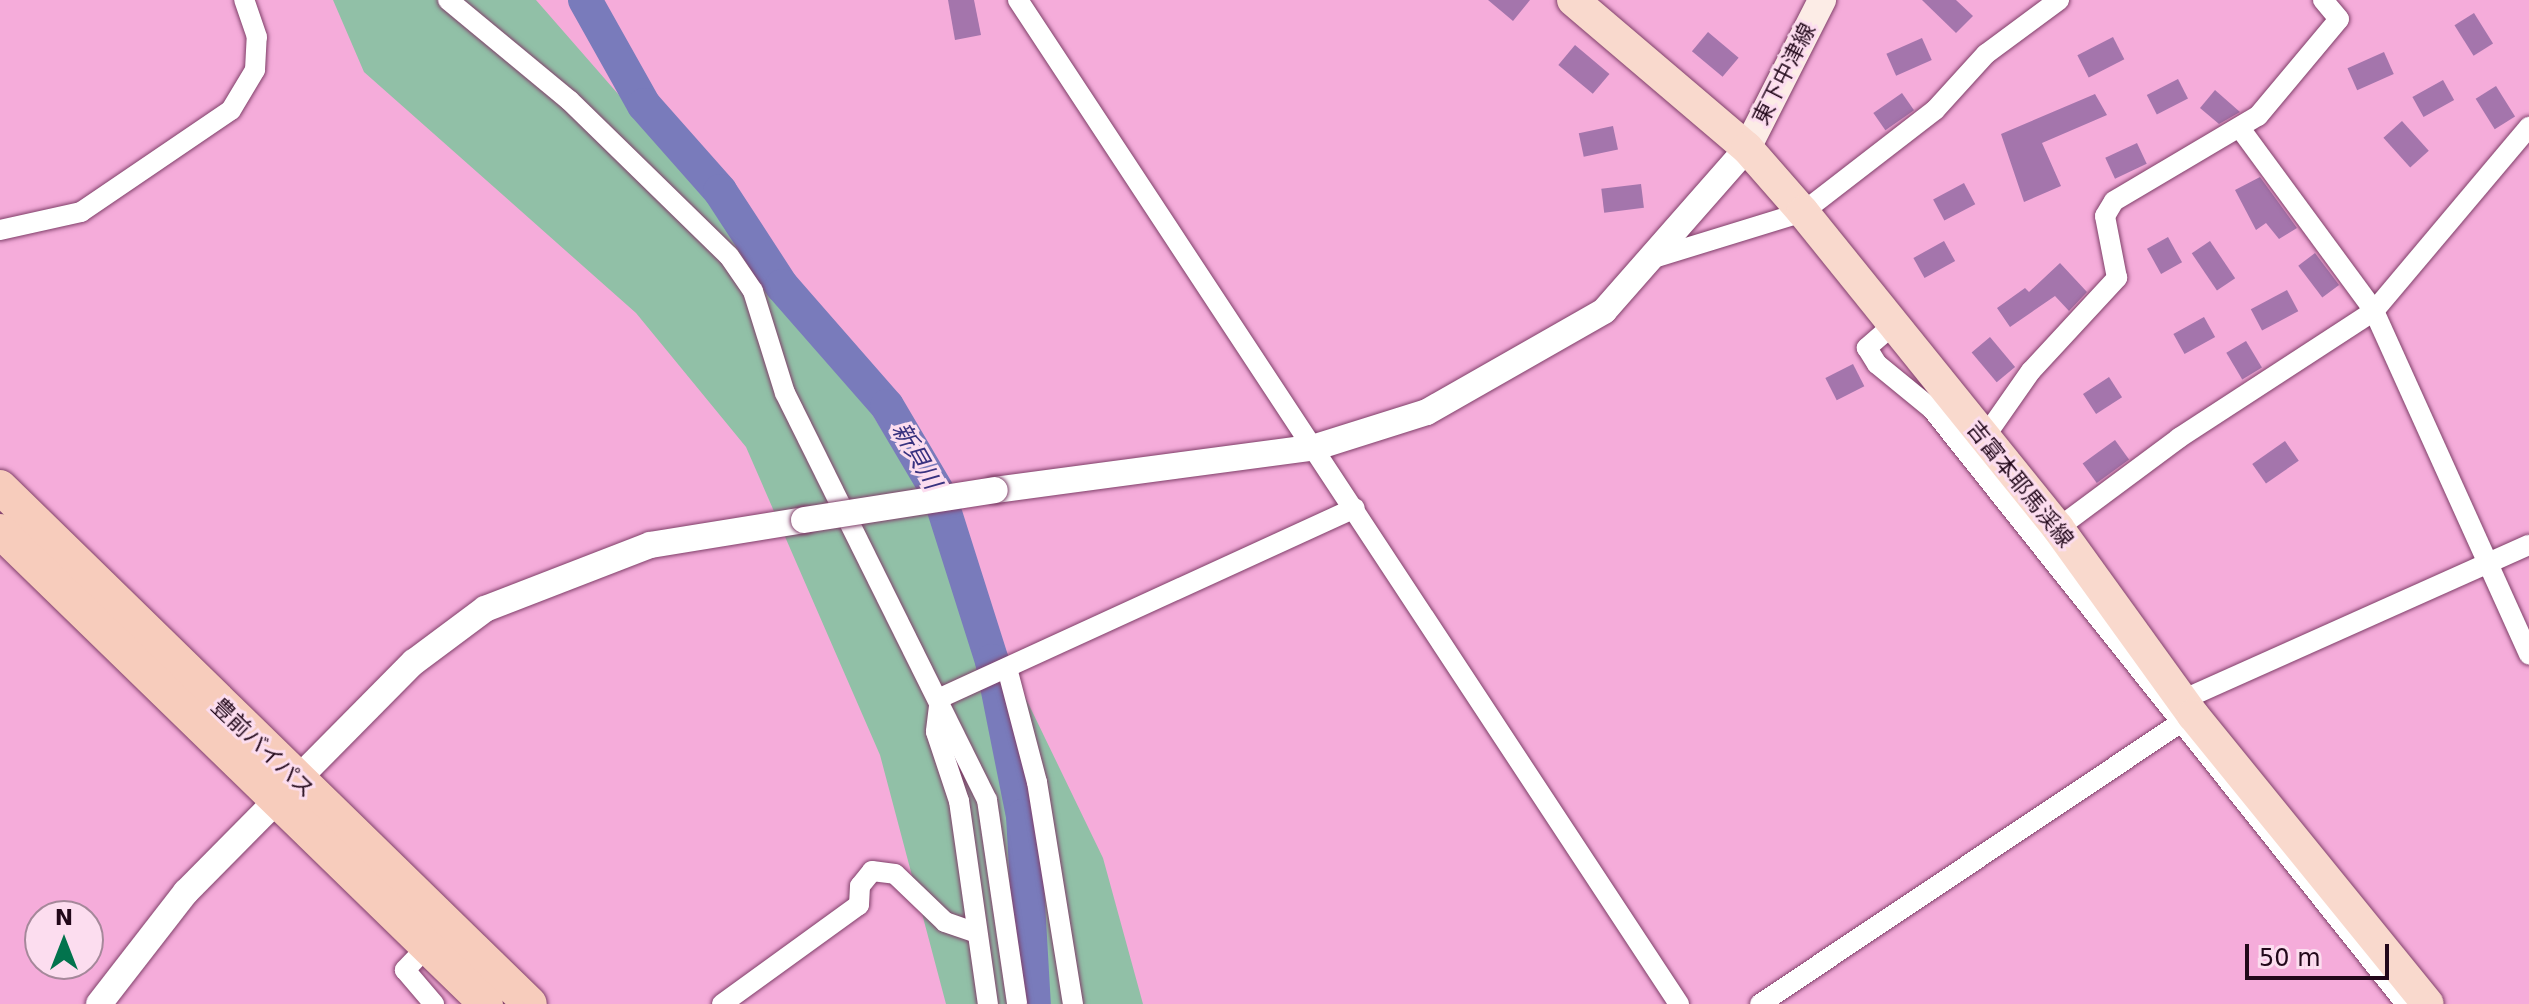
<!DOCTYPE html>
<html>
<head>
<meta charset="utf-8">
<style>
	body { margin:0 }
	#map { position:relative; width:2529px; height:1004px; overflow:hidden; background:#f5acda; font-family:"DejaVu Sans","Noto Sans JP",sans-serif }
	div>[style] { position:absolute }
	.green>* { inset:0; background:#91c0a7 }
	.river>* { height:34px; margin:-17px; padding:0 17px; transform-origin:17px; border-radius:17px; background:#797bbb }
	.building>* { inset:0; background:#a475ac; transform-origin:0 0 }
	.roads { filter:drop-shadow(0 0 2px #7f3f69) drop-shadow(0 0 2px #7f3f69) }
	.minor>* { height:20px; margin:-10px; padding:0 10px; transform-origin:10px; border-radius:10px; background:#fff }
	.tertiary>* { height:26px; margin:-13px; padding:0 13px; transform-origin:13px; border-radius:13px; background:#fff }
	.secondary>* { height:28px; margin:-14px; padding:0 14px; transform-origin:14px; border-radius:14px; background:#fcece6 }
	.primary>* { height:32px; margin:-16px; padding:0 16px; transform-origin:16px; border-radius:16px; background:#f9d9cd }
	.trunk>* { height:34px; margin:-17px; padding:0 17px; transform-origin:17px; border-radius:17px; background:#f7ccbc }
	.bridges { filter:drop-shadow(0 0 2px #7f3f69) drop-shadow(0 0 2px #7f3f69) }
	.tertiary-bridge>* { height:26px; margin:-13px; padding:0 13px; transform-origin:13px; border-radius:13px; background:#fff }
	span { translate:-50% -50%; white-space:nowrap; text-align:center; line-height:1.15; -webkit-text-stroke:6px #fcddef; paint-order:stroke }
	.street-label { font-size:22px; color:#22081a }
	.water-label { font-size:24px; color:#38327f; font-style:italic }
	.north { position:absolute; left:24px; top:900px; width:80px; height:80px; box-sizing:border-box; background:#fcddef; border:2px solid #a5889a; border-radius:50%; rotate:0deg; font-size:22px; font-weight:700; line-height:32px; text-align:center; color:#22081a }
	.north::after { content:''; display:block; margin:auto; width:28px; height:36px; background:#02734d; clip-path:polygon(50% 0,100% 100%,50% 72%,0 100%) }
	.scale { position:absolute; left:2245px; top:944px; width:144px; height:36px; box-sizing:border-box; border:4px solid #22081a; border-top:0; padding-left:10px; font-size:24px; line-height:28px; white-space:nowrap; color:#22081a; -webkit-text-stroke:6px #fcddef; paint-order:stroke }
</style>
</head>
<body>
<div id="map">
	<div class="green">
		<i style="clip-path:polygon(333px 0,536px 0,805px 308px,942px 525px,1103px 858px,1143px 1004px,946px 1004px,880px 755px,746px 447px,636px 313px,364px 72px)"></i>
	</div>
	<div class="river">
		<i style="left:585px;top:0;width:120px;rotate:60.7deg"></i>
		<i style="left:644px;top:105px;width:115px;rotate:48.5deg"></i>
		<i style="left:720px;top:191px;width:113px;rotate:56.9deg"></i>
		<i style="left:782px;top:286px;width:159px;rotate:48.8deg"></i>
		<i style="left:887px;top:406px;width:102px;rotate:59.4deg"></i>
		<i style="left:939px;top:494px;width:175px;rotate:72.4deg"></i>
		<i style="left:992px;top:661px;width:158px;rotate:78.7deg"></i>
		<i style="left:1023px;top:816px;width:188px;rotate:86.7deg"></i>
	</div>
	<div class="building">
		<i style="clip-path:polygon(948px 0,974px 0,981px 35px,955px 40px)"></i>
		<i style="clip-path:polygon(1488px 0,1530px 0,1513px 21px)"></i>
		<i style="clip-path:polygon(1922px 0,1956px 0,1973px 16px,1956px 33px)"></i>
		<i style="left:2474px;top:13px;width:36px;height:23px;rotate:58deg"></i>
		<i style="left:1708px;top:32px;width:40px;height:25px;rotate:40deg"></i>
		<i style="left:2113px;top:37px;width:25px;height:40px;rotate:63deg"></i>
		<i style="left:1922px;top:38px;width:24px;height:39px;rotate:66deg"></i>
		<i style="left:1575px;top:45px;width:45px;height:26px;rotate:40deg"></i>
		<i style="left:2384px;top:52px;width:24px;height:40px;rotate:66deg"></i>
		<i style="left:2178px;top:79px;width:22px;height:35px;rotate:63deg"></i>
		<i style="left:2443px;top:80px;width:23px;height:35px;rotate:61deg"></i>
		<i style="left:2496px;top:86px;width:36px;height:24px;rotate:58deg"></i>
		<i style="clip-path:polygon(2215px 90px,2240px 112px,2219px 124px,2200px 108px)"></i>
		<i style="left:1902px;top:93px;width:21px;height:35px;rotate:55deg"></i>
		<i style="clip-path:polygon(2095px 94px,2107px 115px,2042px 143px,2061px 186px,2024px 202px,2001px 134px)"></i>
		<i style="left:2402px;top:121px;width:40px;height:25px;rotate:48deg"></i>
		<i style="left:1613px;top:126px;width:24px;height:35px;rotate:78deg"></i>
		<i style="left:2137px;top:143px;width:23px;height:35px;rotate:65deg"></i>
		<i style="clip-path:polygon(2260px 177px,2297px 228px,2279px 239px,2266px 223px,2256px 230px,2235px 190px)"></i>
		<i style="left:1964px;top:183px;width:24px;height:35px;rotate:62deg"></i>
		<i style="left:1641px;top:184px;width:24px;height:40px;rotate:83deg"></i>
		<i style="left:2168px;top:237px;width:29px;height:24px;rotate:61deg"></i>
		<i style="left:1944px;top:241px;width:23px;height:35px;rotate:61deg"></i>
		<i style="left:2210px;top:241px;width:45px;height:22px;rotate:56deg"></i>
		<i style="left:2315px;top:253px;width:40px;height:21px;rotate:53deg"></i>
		<i style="clip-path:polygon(2060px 263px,2087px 292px,2069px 311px,2055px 296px,2010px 327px,1997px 308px,2025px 288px,2029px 292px)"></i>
		<i style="left:2287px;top:290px;width:24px;height:41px;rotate:62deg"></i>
		<i style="left:2204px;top:317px;width:23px;height:35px;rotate:61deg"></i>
		<i style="left:1990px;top:337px;width:39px;height:24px;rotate:50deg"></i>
		<i style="left:2246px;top:341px;width:31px;height:23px;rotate:59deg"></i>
		<i style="left:1853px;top:364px;width:25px;height:31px;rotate:63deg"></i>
		<i style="left:2109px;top:377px;width:24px;height:31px;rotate:57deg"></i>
		<i style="left:2115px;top:440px;width:24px;height:40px;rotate:54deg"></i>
		<i style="left:2285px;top:441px;width:24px;height:40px;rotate:55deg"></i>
	</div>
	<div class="roads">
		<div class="minor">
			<i style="left:448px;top:0;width:157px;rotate:39.6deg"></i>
			<i style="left:569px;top:100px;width:223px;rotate:44.3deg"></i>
			<i style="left:729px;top:256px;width:42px;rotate:55.6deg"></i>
			<i style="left:753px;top:291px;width:107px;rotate:72.6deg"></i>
			<i style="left:785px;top:393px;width:454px;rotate:63.6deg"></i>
			<i style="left:987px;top:800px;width:206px;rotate:81.6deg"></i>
			<i style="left:1018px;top:0;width:1202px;rotate:56.64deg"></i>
			<i style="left:2242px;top:131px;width:223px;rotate:53.7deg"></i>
			<i style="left:2374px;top:311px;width:377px;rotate:65.7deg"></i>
			<i style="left:0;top:230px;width:83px;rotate:-12.5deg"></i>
			<i style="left:81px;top:212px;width:181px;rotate:-34.2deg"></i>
			<i style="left:231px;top:110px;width:47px;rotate:-59deg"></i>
			<i style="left:255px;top:70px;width:33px;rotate:-87deg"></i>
			<i style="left:257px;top:37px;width:39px;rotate:-109deg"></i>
			<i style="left:1657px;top:257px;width:153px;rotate:-17.1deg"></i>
			<i style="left:1803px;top:212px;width:167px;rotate:-37.7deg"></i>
			<i style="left:1935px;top:110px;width:76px;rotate:-47.7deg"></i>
			<i style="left:1986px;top:54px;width:91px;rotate:-36.5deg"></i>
			<i style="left:1893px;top:325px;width:35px;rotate:139deg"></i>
			<i style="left:1867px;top:348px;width:19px;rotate:58deg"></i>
			<i style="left:1877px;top:364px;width:71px;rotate:39.3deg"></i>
			<i style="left:1932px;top:409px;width:761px;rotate:51.46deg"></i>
			<i style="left:1984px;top:438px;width:82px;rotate:-55deg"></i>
			<i style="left:2031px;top:371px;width:127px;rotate:-47.2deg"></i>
			<i style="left:2117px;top:278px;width:63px;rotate:-101deg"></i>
			<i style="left:2105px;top:216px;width:17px;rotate:-59deg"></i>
			<i style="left:2114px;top:201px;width:167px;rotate:-30.6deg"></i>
			<i style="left:2258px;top:116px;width:126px;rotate:-50.1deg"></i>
			<i style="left:2339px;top:19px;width:25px;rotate:-130deg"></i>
			<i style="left:2058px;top:528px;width:151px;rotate:-36.6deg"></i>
			<i style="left:2179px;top:438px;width:233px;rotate:-33.1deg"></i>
			<i style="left:2374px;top:311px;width:241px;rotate:-49.9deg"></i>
			<i style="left:1007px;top:668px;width:118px;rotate:75.3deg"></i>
			<i style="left:1037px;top:782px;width:225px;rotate:80.8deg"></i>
			<i style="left:940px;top:698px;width:456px;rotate:-24.6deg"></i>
			<i style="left:940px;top:698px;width:34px;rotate:97deg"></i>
			<i style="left:936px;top:732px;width:73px;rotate:71.6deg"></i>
			<i style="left:959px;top:801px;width:205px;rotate:81.9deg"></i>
			<i style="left:2182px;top:700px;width:380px;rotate:-24.1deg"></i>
			<i style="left:427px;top:947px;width:32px;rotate:134deg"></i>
			<i style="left:405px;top:970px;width:45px;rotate:49.5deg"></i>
			<i style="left:722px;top:1004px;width:169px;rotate:-35.9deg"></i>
			<i style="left:859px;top:905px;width:19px;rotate:-87deg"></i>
			<i style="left:860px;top:886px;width:19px;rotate:-51deg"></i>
			<i style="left:872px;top:871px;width:23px;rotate:7deg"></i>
			<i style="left:895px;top:874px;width:69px;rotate:43.8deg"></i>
			<i style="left:945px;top:922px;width:31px;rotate:19deg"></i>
			<i style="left:1760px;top:1004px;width:516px;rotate:-33.78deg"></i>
		</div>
		<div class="tertiary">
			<i style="left:995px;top:490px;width:324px;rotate:-7.6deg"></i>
			<i style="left:1316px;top:447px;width:116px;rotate:-17.5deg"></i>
			<i style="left:1427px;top:412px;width:204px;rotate:-29.7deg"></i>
			<i style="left:1604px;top:311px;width:217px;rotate:-48.7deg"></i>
			<i style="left:99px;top:1004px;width:142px;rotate:-52.2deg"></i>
			<i style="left:186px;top:892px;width:324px;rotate:-45.3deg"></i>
			<i style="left:414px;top:662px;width:89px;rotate:-36.7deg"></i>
			<i style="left:485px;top:609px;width:177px;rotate:-21.2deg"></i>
			<i style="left:650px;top:545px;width:156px;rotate:-9.2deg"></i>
		</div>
		<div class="secondary">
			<i style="left:1747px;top:148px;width:166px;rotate:-63.1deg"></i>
		</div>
		<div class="primary">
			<i style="left:1573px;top:0;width:228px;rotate:40.4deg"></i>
			<i style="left:1747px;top:148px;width:85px;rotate:48.8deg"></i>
			<i style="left:1803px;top:212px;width:406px;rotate:51.1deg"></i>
			<i style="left:2058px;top:528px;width:231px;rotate:54.2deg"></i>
			<i style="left:2193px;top:715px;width:372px;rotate:50.9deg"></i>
		</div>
		<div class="trunk">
			<i style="left:0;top:487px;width:740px;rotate:44.29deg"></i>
			<i style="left:0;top:531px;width:678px;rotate:44.22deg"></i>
		</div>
	</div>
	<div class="bridges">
		<div class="tertiary-bridge">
			<i style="left:804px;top:520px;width:193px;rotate:-8.9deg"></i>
		</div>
	</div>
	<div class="street-label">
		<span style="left:1784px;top:74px;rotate:-63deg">東下中津線</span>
		<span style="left:2020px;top:484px;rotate:51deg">吉富本耶馬渓線</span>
		<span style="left:263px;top:748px;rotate:44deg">豊前バイパス</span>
	</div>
	<div class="water-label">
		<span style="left:916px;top:456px;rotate:60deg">新貝川</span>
	</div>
	<div class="north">N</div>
	<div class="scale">50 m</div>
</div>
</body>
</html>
